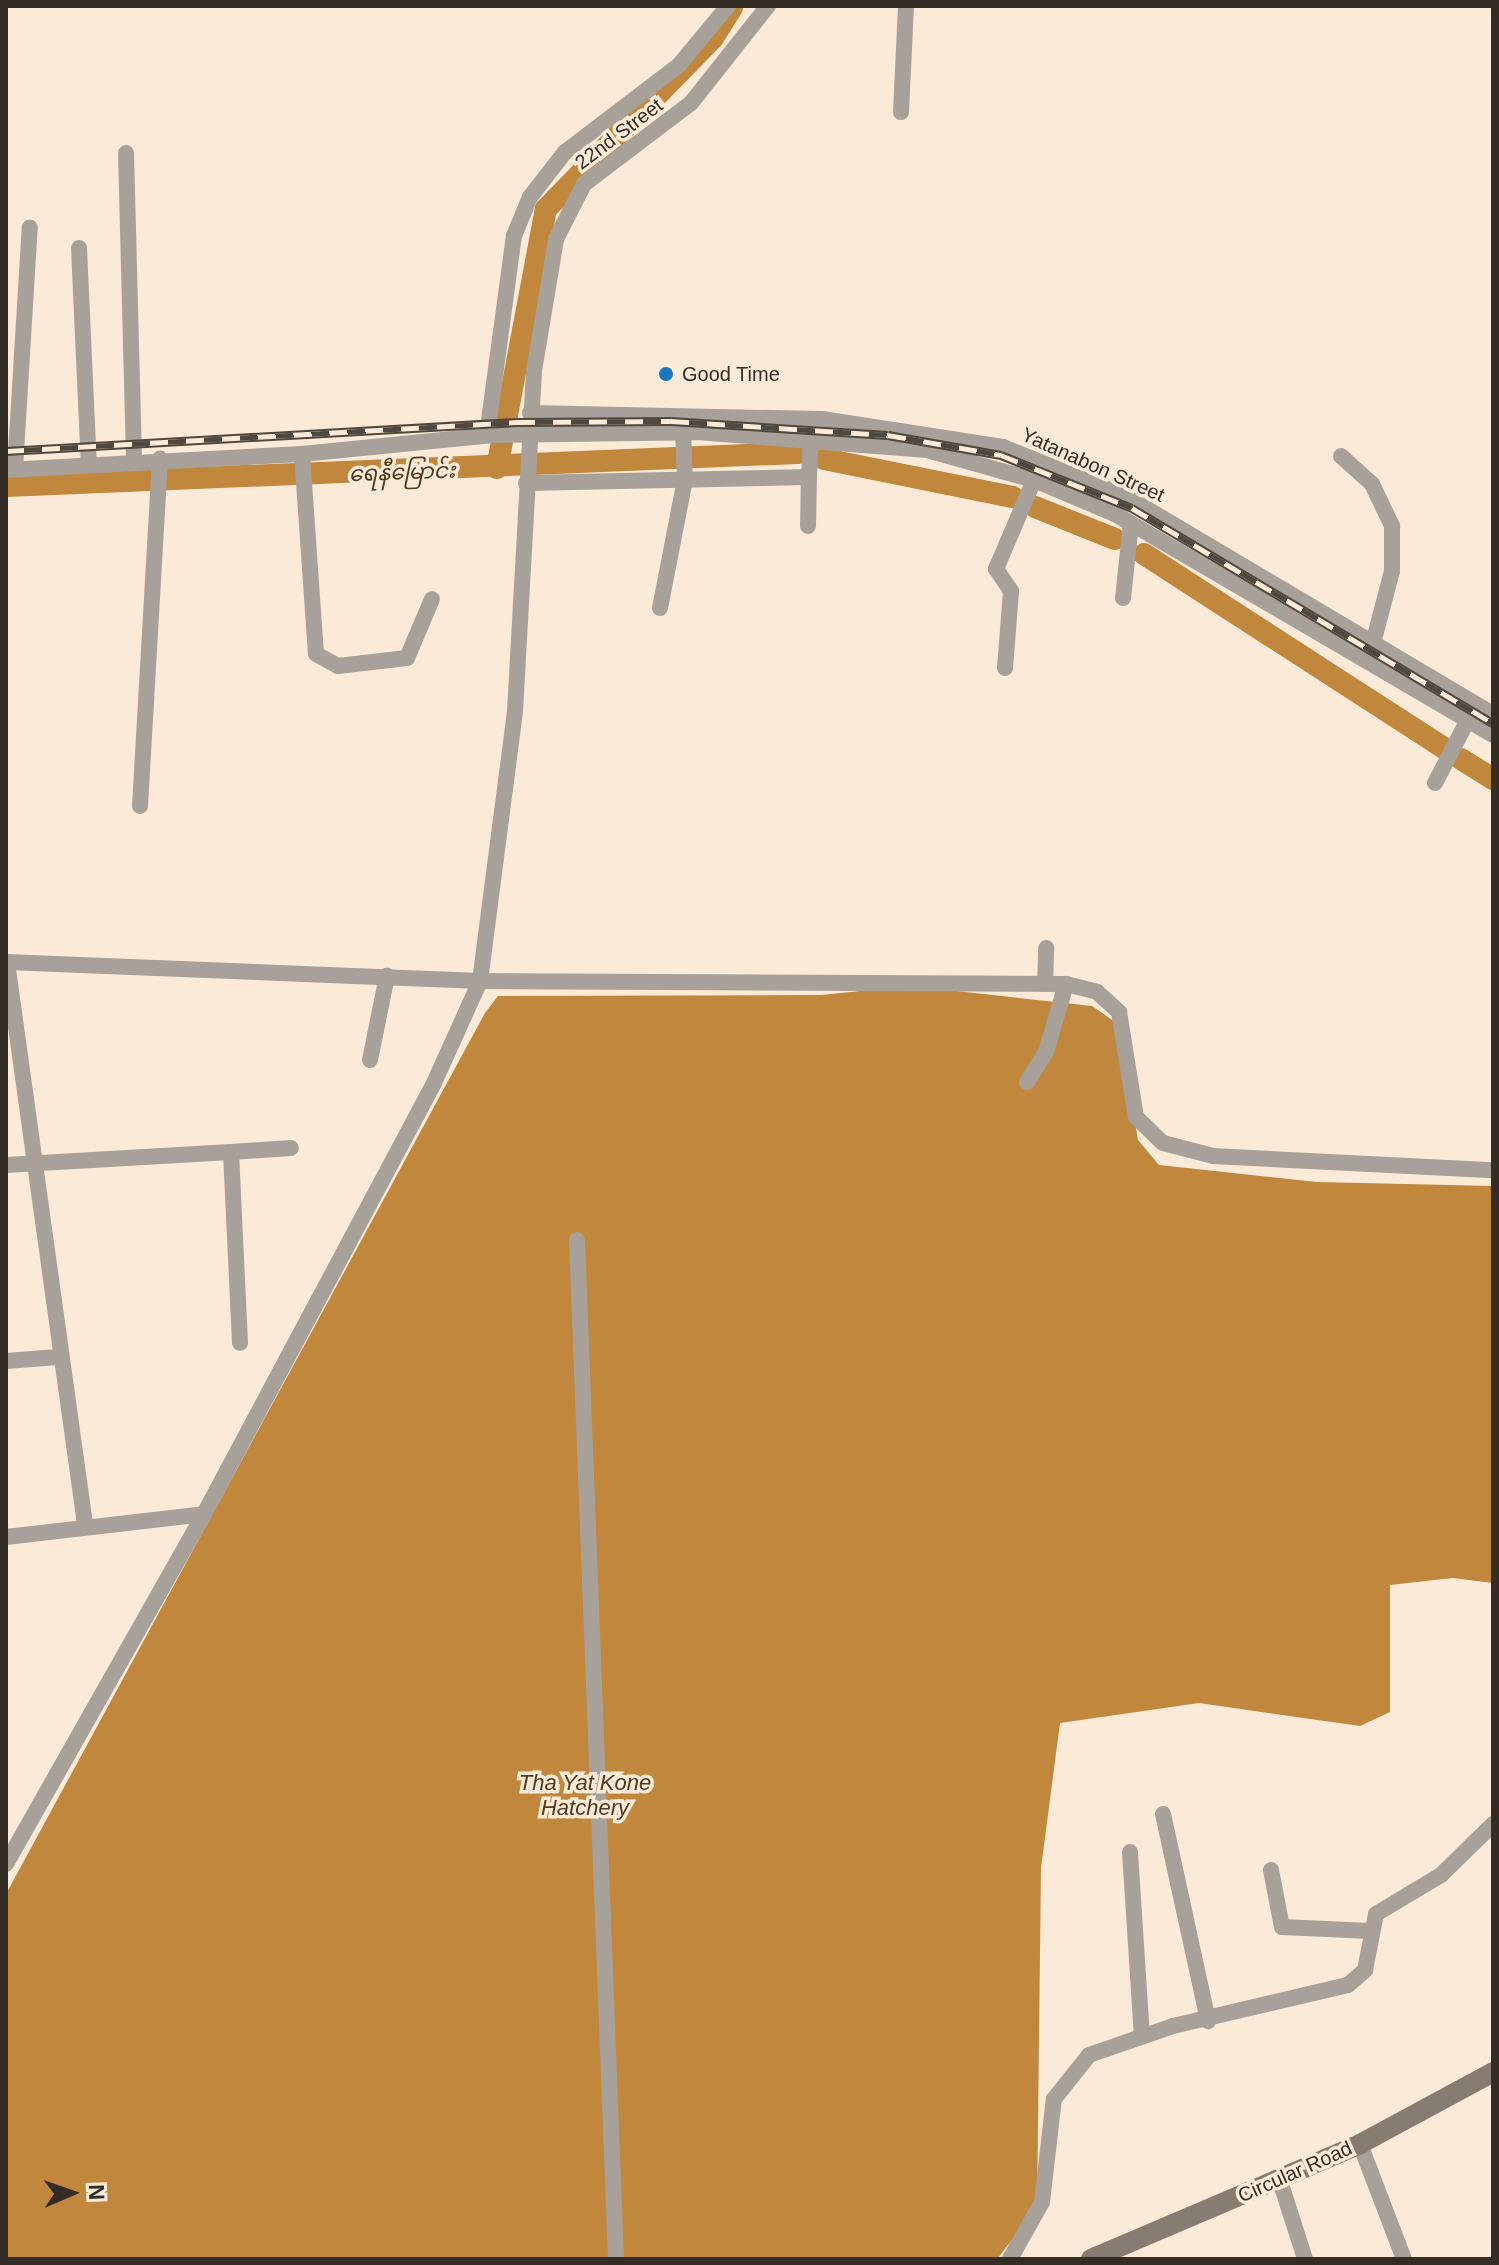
<!DOCTYPE html>
<html>
<head>
<meta charset="utf-8">
<style>
	body { margin:0 }
	#map { position:relative; width:1499px; height:2265px; overflow:hidden; background:#fbead7; font-family:Helvetica,"Noto Sans Myanmar",sans-serif }
	div>[style] { position:absolute }
	.water>* { inset:0; background:#c1873d }
	.canal>* { height:22px; margin:-11px; padding:0 11px; transform-origin:11px; border-radius:11px; background:#c1873d }
	.street>* { height:16px; margin:-8px; padding:0 8px; transform-origin:8px; border-radius:8px; background:#a8a199 }
	.secondary>* { height:20px; margin:-10px; padding:0 10px; transform-origin:10px; border-radius:10px; background:#867c71 }
	.rail>* { height:9px; margin-top:-4.5px; transform-origin:0; background:repeating-linear-gradient(90deg,#fbead7 0 18px,#4f483f 0 36px); box-sizing:border-box; border-block:2px solid #4f483f }
	.dots>* { width:22px; height:22px; translate:-50% -50%; box-sizing:border-box; border:4px solid #fbead7; border-radius:50% }
	span { translate:-50% -50%; white-space:nowrap; text-align:center; line-height:1.15; -webkit-text-stroke:7px #fbead7; paint-order:stroke }
	.street-label { font-size:20px; color:#332d26 }
	.poi-label { font-size:20px; color:#332d26 }
	.left { translate:0 -50%; text-align:left }
	.water-label { font-size:22px; color:#533a1b; font-style:italic }
	.frame { position:absolute; inset:0; border:8px solid #332d26; pointer-events:none }
	.north { position:absolute; left:32px; top:2153px; width:80px; height:80px; -webkit-text-stroke:6px #fbead7; paint-order:stroke; rotate:88deg; font-size:22px; font-weight:700; line-height:32px; text-align:center; color:#332d26 }
	.north::after { content:''; display:block; margin:auto; width:28px; height:36px; background:#332d26; clip-path:polygon(50% 0,100% 100%,50% 72%,0 100%) }
</style>
</head>
<body>
<div id="map">
	<div class="water">
		<i style="clip-path:polygon(910px 986px,1092px 1006px,1118px 1024px,1138px 1140px,1159px 1165px,1317px 1182px,1493px 1186px,1493px 1583px,1453px 1578px,1390px 1585px,1390px 1712px,1360px 1726px,1199px 1703px,1060px 1723px,1041px 1868px,1037px 2208px,997px 2259px,6px 2259px,6px 1894px,485px 1013px,498px 996px,821px 995px)"></i>
	</div>
	<div class="canal">
		<i style="left:824px;top:459px;width:193px;rotate:11.4deg"></i>
		<i style="left:497px;top:468px;width:264px;rotate:-79.3deg"></i>
		<i style="left:546px;top:209px;width:239px;rotate:-45.7deg"></i>
		<i style="left:713px;top:38px;width:36px;rotate:-58deg"></i>
		<i style="left:6px;top:486px;width:793px;rotate:-2.39deg"></i>
		<i style="left:1035px;top:507px;width:86px;rotate:21.8deg"></i>
		<i style="left:1144px;top:554px;width:359px;rotate:32.9deg"></i>
		<i style="left:1461px;top:759px;width:38px;rotate:32deg"></i>
	</div>
	<div class="street">
		<i style="left:901px;top:112px;width:106px;rotate:-87.3deg"></i>
		<i style="left:126px;top:153px;width:309px;rotate:88.5deg"></i>
		<i style="left:79px;top:248px;width:217px;rotate:87.4deg"></i>
		<i style="left:530px;top:413px;width:292px;rotate:1.2deg"></i>
		<i style="left:822px;top:419px;width:183px;rotate:8.8deg"></i>
		<i style="left:1003px;top:447px;width:134px;rotate:22deg"></i>
		<i style="left:1127px;top:497px;width:425px;rotate:30.7deg"></i>
		<i style="left:487px;top:435px;width:201px;rotate:-82.3deg"></i>
		<i style="left:514px;top:236px;width:42px;rotate:-67.7deg"></i>
		<i style="left:530px;top:197px;width:57px;rotate:-52.1deg"></i>
		<i style="left:565px;top:152px;width:143px;rotate:-37.3deg"></i>
		<i style="left:679px;top:65px;width:77px;rotate:-50.3deg"></i>
		<i style="left:302px;top:454px;width:200px;rotate:86deg"></i>
		<i style="left:316px;top:654px;width:25px;rotate:29deg"></i>
		<i style="left:338px;top:666px;width:69px;rotate:-6.6deg"></i>
		<i style="left:407px;top:658px;width:64px;rotate:-67deg"></i>
		<i style="left:1341px;top:456px;width:42px;rotate:42.1deg"></i>
		<i style="left:1372px;top:484px;width:47px;rotate:64.5deg"></i>
		<i style="left:1392px;top:526px;width:45px;rotate:90deg"></i>
		<i style="left:1392px;top:571px;width:79px;rotate:104.7deg"></i>
		<i style="left:15px;top:469px;width:242px;rotate:-86.5deg"></i>
		<i style="left:6px;top:470px;width:296px;rotate:-3.1deg"></i>
		<i style="left:302px;top:454px;width:192px;rotate:-5.7deg"></i>
		<i style="left:493px;top:435px;width:204px;rotate:-0.8deg"></i>
		<i style="left:697px;top:432px;width:231px;rotate:4.5deg"></i>
		<i style="left:927px;top:450px;width:111px;rotate:15.7deg"></i>
		<i style="left:1034px;top:480px;width:88px;rotate:22.8deg"></i>
		<i style="left:1115px;top:514px;width:438px;rotate:30.3deg"></i>
		<i style="left:809px;top:477px;width:40px;rotate:-87.1deg"></i>
		<i style="left:526px;top:483px;width:283px;rotate:-1.2deg"></i>
		<i style="left:809px;top:477px;width:49px;rotate:91.2deg"></i>
		<i style="left:1123px;top:598px;width:75px;rotate:-83.9deg"></i>
		<i style="left:660px;top:608px;width:131px;rotate:-79deg"></i>
		<i style="left:685px;top:479px;width:47px;rotate:-92.4deg"></i>
		<i style="left:1005px;top:668px;width:77px;rotate:-85.5deg"></i>
		<i style="left:1011px;top:591px;width:27px;rotate:-124deg"></i>
		<i style="left:996px;top:569px;width:97px;rotate:-66.9deg"></i>
		<i style="left:1435px;top:783px;width:80px;rotate:-62.5deg"></i>
		<i style="left:140px;top:806px;width:348px;rotate:-86.7deg"></i>
		<i style="left:6px;top:962px;width:474px;rotate:2.3deg"></i>
		<i style="left:480px;top:981px;width:586px;rotate:0.29deg"></i>
		<i style="left:1066px;top:984px;width:32px;rotate:14deg"></i>
		<i style="left:1097px;top:992px;width:30px;rotate:42deg"></i>
		<i style="left:1119px;top:1012px;width:106px;rotate:80.8deg"></i>
		<i style="left:1136px;top:1117px;width:37px;rotate:44deg"></i>
		<i style="left:1163px;top:1143px;width:52px;rotate:14.6deg"></i>
		<i style="left:1213px;top:1156px;width:280px;rotate:2.9deg"></i>
		<i style="left:7px;top:962px;width:567px;rotate:82.1deg"></i>
		<i style="left:1045px;top:984px;width:36px;rotate:-88deg"></i>
		<i style="left:370px;top:1060px;width:86px;rotate:-78.6deg"></i>
		<i style="left:1027px;top:1082px;width:36px;rotate:-58deg"></i>
		<i style="left:1046px;top:1052px;width:71px;rotate:-73.6deg"></i>
		<i style="left:231px;top:1152px;width:60px;rotate:-3.8deg"></i>
		<i style="left:6px;top:1165px;width:225px;rotate:-3.3deg"></i>
		<i style="left:231px;top:1152px;width:191px;rotate:87.3deg"></i>
		<i style="left:577px;top:1240px;width:1020px;rotate:87.81deg"></i>
		<i style="left:6px;top:1361px;width:52px;rotate:-4.4deg"></i>
		<i style="left:6px;top:1537px;width:199px;rotate:-6.6deg"></i>
		<i style="left:1163px;top:1814px;width:212px;rotate:77.7deg"></i>
		<i style="left:1130px;top:1852px;width:184px;rotate:86.3deg"></i>
		<i style="left:6px;top:1864px;width:402px;rotate:-60.5deg"></i>
		<i style="left:204px;top:1514px;width:489px;rotate:-61.9deg"></i>
		<i style="left:434px;top:1083px;width:112px;rotate:-65.7deg"></i>
		<i style="left:480px;top:981px;width:272px;rotate:-82.6deg"></i>
		<i style="left:515px;top:711px;width:341px;rotate:-86.8deg"></i>
		<i style="left:534px;top:371px;width:134px;rotate:-80.5deg"></i>
		<i style="left:556px;top:239px;width:62px;rotate:-63deg"></i>
		<i style="left:584px;top:184px;width:134px;rotate:-37.1deg"></i>
		<i style="left:691px;top:103px;width:124px;rotate:-51.6deg"></i>
		<i style="left:1271px;top:1870px;width:58px;rotate:79.1deg"></i>
		<i style="left:1282px;top:1927px;width:89px;rotate:2.6deg"></i>
		<i style="left:1360px;top:2144px;width:123px;rotate:69.1deg"></i>
		<i style="left:1280px;top:2181px;width:82px;rotate:72.2deg"></i>
		<i style="left:1010px;top:2259px;width:65px;rotate:-60.7deg"></i>
		<i style="left:1042px;top:2202px;width:104px;rotate:-83.4deg"></i>
		<i style="left:1054px;top:2099px;width:56px;rotate:-51.5deg"></i>
		<i style="left:1089px;top:2055px;width:89px;rotate:-19deg"></i>
		<i style="left:1173px;top:2026px;width:180px;rotate:-13.2deg"></i>
		<i style="left:1348px;top:1985px;width:23px;rotate:-41deg"></i>
		<i style="left:1365px;top:1970px;width:57px;rotate:-78.9deg"></i>
		<i style="left:1376px;top:1914px;width:76px;rotate:-31deg"></i>
		<i style="left:1441px;top:1875px;width:73px;rotate:-44.4deg"></i>
	</div>
	<div class="secondary">
		<i style="left:1091px;top:2259px;width:293px;rotate:-23.1deg"></i>
		<i style="left:1360px;top:2144px;width:151px;rotate:-28.4deg"></i>
	</div>
	<div class="rail">
		<i style="left:6px;top:451px;width:512px;rotate:-3.25deg"></i>
		<i style="left:517px;top:422px;width:154px;rotate:-0.4deg"></i>
		<i style="left:671px;top:421px;width:217px;rotate:3.7deg"></i>
		<i style="left:888px;top:435px;width:115px;rotate:10deg"></i>
		<i style="left:1001px;top:455px;width:141px;rotate:22deg"></i>
		<i style="left:1132px;top:508px;width:420px;rotate:30.8deg"></i>
	</div>
	<div class="dots">
		<i style="left:666px;top:374px;background:#1d76c3"></i>
	</div>
	<div class="street-label">
		<span style="left:619px;top:134px;rotate:-37deg">22nd Street</span>
		<span style="left:1093px;top:465px;rotate:24deg">Yatanabon Street</span>
		<span style="left:1295px;top:2172px;rotate:-24deg">Circular Road</span>
	</div>
	<div class="poi-label">
		<span class="left" style="left:682px;top:374px">Good Time</span>
	</div>
	<div class="water-label">
		<span style="left:402px;top:472px;rotate:-2deg">ရေနီမြောင်း</span>
		<span style="left:585px;top:1795px">Tha Yat Kone<br>Hatchery</span>
	</div>
	<div class="frame"></div>
	<div class="north">N</div>
</div>
</body>
</html>
